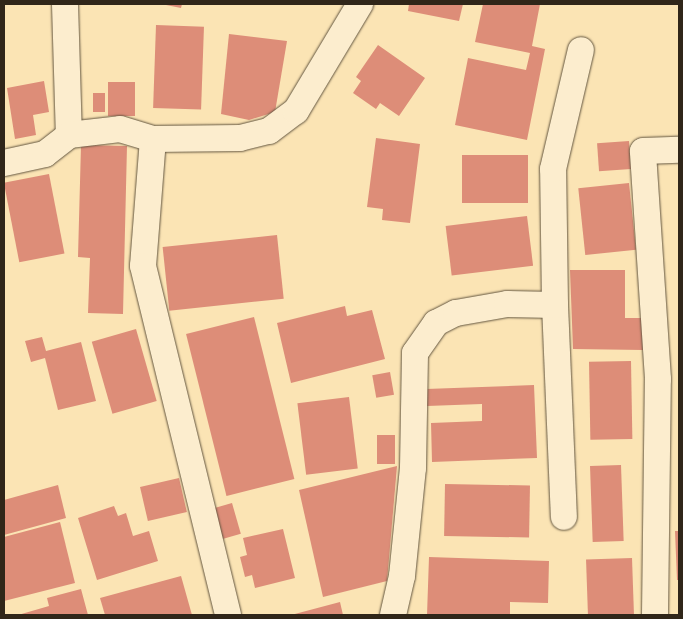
<!DOCTYPE html>
<html>
<head>
<meta charset="utf-8">
<style>
	body { margin:0 }
	#map { position:relative; width:683px; height:619px; overflow:hidden; background:#fbe4b4; font-family:"Libre Bodoni",serif }
	div>[style] { position:absolute }
	.building>* { inset:0; background:#dd8d78; transform-origin:0 0 }
	.roads { filter:drop-shadow(0 0 1px #635640) drop-shadow(0 0 1px #635640) }
	.minor>* { height:26px; margin:-13px; padding:0 13px; transform-origin:13px; border-radius:13px; background:#fcedce }
	span { translate:-50% -50%; white-space:nowrap; text-align:center; line-height:1.15; -webkit-text-stroke:4px #fcedce; paint-order:stroke }
	.frame { position:absolute; inset:0; border:5px solid #302619; pointer-events:none }
</style>
</head>
<body>
<div id="map">
	<div class="building">
		<i style="clip-path:polygon(161px 4px,182px 4px,181px 8px)"></i>
		<i style="clip-path:polygon(409px 4px,463px 4px,459px 21px,408px 11px)"></i>
		<i style="clip-path:polygon(483px 4px,540px 4px,532px 46px,545px 49px,527px 140px,455px 125px,468px 58px,526px 70px,530px 53px,475px 42px)"></i>
		<i style="left:156px;top:25px;width:48px;height:83px;rotate:2deg"></i>
		<i style="clip-path:polygon(229px 34px,287px 41px,275px 112px,249px 120px,221px 114px)"></i>
		<i style="clip-path:polygon(378px 45px,425px 78px,399px 116px,380px 103px,376px 109px,353px 93px,361px 81px,356px 77px)"></i>
		<i style="clip-path:polygon(44px 81px,49px 112px,33px 115px,36px 135px,15px 139px,7px 88px)"></i>
		<i style="left:108px;top:82px;width:27px;height:34px"></i>
		<i style="left:93px;top:93px;width:12px;height:19px"></i>
		<i style="clip-path:polygon(376px 138px,420px 144px,410px 223px,382px 220px,383px 209px,367px 207px)"></i>
		<i style="left:629px;top:141px;width:28px;height:32px;rotate:86deg"></i>
		<i style="clip-path:polygon(81px 145px,127px 146px,123px 314px,88px 313px,90px 258px,78px 257px)"></i>
		<i style="left:462px;top:155px;width:66px;height:48px"></i>
		<i style="left:49px;top:174px;width:81px;height:46px;rotate:79deg"></i>
		<i style="left:629px;top:183px;width:67px;height:51px;rotate:84deg"></i>
		<i style="left:527px;top:216px;width:50px;height:82px;rotate:83deg"></i>
		<i style="left:277px;top:235px;width:64px;height:115px;rotate:84deg"></i>
		<i style="clip-path:polygon(570px 270px,625px 270px,625px 318px,644px 318px,643px 350px,573px 349px)"></i>
		<i style="clip-path:polygon(345px 306px,347px 316px,372px 310px,385px 359px,291px 383px,277px 323px)"></i>
		<i style="left:254px;top:317px;width:167px;height:70px;rotate:76deg"></i>
		<i style="left:136px;top:329px;width:75px;height:46px;rotate:74deg"></i>
		<i style="clip-path:polygon(42px 337px,46px 351px,81px 342px,96px 401px,58px 410px,45px 358px,31px 362px,25px 341px)"></i>
		<i style="left:631px;top:361px;width:78px;height:42px;rotate:89deg"></i>
		<i style="left:390px;top:372px;width:23px;height:18px;rotate:80deg"></i>
		<i style="clip-path:polygon(534px 385px,537px 458px,432px 462px,431px 423px,482px 421px,482px 404px,427px 406px,426px 389px)"></i>
		<i style="left:349px;top:397px;width:72px;height:52px;rotate:83deg"></i>
		<i style="left:377px;top:435px;width:18px;height:29px"></i>
		<i style="left:621px;top:465px;width:76px;height:31px;rotate:88deg"></i>
		<i style="clip-path:polygon(397px 466px,387px 581px,323px 597px,299px 490px)"></i>
		<i style="left:179px;top:478px;width:35px;height:40px;rotate:77deg"></i>
		<i style="left:445px;top:484px;width:85px;height:52px;rotate:1deg"></i>
		<i style="clip-path:polygon(58px 485px,66px 518px,4px 535px,4px 500px)"></i>
		<i style="left:232px;top:503px;width:32px;height:19px;rotate:74deg"></i>
		<i style="clip-path:polygon(114px 506px,118px 516px,126px 513px,133px 536px,149px 531px,158px 561px,97px 580px,78px 518px)"></i>
		<i style="clip-path:polygon(60px 522px,75px 583px,4px 601px,4px 537px)"></i>
		<i style="clip-path:polygon(283px 529px,295px 578px,255px 588px,252px 575px,245px 577px,240px 557px,247px 555px,243px 538px)"></i>
		<i style="clip-path:polygon(675px 531px,679px 531px,679px 580px,677px 580px)"></i>
		<i style="clip-path:polygon(429px 557px,549px 561px,548px 603px,510px 602px,510px 615px,427px 615px)"></i>
		<i style="left:632px;top:558px;width:57px;height:46px;rotate:88deg"></i>
		<i style="clip-path:polygon(181px 576px,192px 615px,105px 615px,100px 598px)"></i>
		<i style="clip-path:polygon(81px 589px,88px 615px,18px 615px,49px 606px,47px 598px)"></i>
		<i style="clip-path:polygon(340px 602px,343px 615px,291px 615px)"></i>
	</div>
	<div class="roads">
		<div class="minor">
			<i style="left:65px;top:4px;width:131px;rotate:88.3deg"></i>
			<i style="left:153px;top:139px;width:127px;rotate:94.5deg"></i>
			<i style="left:143px;top:266px;width:359px;rotate:76.3deg"></i>
			<i style="left:4px;top:163px;width:42px;rotate:-12.4deg"></i>
			<i style="left:45px;top:154px;width:31px;rotate:-38deg"></i>
			<i style="left:69px;top:135px;width:51px;rotate:-6.7deg"></i>
			<i style="left:120px;top:129px;width:34px;rotate:17deg"></i>
			<i style="left:153px;top:139px;width:87px;rotate:-0.7deg"></i>
			<i style="left:240px;top:138px;width:30px;rotate:-14deg"></i>
			<i style="left:269px;top:131px;width:34px;rotate:-37deg"></i>
			<i style="left:296px;top:111px;width:125px;rotate:-59.1deg"></i>
			<i style="left:555px;top:305px;width:212px;rotate:87.6deg"></i>
			<i style="left:393px;top:615px;width:40px;rotate:-77deg"></i>
			<i style="left:402px;top:576px;width:109px;rotate:-84.2deg"></i>
			<i style="left:413px;top:468px;width:115px;rotate:-89deg"></i>
			<i style="left:415px;top:353px;width:37px;rotate:-55deg"></i>
			<i style="left:436px;top:323px;width:22px;rotate:-27deg"></i>
			<i style="left:456px;top:313px;width:52px;rotate:-10deg"></i>
			<i style="left:507px;top:304px;width:48px;rotate:1.2deg"></i>
			<i style="left:555px;top:305px;width:136px;rotate:-90.8deg"></i>
			<i style="left:553px;top:169px;width:122px;rotate:-76.8deg"></i>
			<i style="left:655px;top:615px;width:236px;rotate:-89.3deg"></i>
			<i style="left:658px;top:379px;width:228px;rotate:-93.8deg"></i>
			<i style="left:643px;top:151px;width:36px;rotate:-2deg"></i>
		</div>
	</div>
	<div class="frame"></div>
</div>
</body>
</html>
